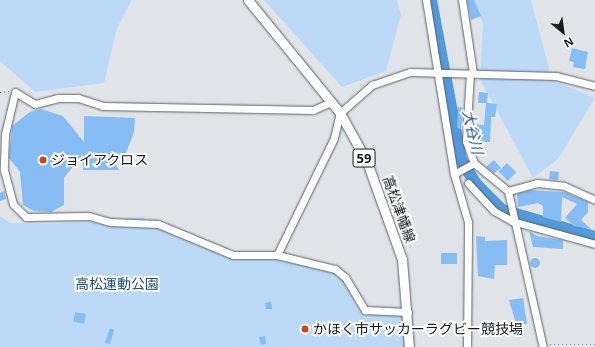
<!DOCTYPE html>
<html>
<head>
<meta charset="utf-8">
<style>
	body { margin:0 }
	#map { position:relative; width:595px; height:347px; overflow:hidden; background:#e0e4e9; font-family:"Noto Sans","Noto Sans JP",sans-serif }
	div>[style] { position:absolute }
	.green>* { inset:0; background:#bcdaf8 }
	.river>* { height:12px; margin:-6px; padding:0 6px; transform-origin:6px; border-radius:6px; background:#529adc }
	.building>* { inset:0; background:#85bdf4; transform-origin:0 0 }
	.round { border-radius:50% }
	.path>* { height:1px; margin-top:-0.5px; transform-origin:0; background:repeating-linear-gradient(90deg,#7e8184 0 1px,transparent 0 4px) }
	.roads { filter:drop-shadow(0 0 1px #5d6165) drop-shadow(0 0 1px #5d6165) }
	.minor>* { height:7px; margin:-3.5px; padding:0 3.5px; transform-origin:3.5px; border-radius:3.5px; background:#fff }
	.major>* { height:9px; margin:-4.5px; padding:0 4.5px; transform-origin:4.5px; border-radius:4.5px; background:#fff }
	.dots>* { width:11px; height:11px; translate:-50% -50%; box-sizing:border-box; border:2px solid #fff; border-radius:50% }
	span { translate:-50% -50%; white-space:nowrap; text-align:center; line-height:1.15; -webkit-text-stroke:4px #fff; paint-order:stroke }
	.shield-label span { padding:1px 3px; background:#fff; border:1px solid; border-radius:3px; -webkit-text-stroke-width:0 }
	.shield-label { font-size:13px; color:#17191b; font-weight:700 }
	.poi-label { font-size:14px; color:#17191b }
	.left { translate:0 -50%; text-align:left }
	.street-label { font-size:14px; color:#17191b }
	.park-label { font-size:14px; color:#1e507d }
	.water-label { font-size:15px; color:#20527f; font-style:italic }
	.north { position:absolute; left:543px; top:12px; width:40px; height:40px; -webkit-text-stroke:3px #fff; paint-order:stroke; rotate:151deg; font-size:11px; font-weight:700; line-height:16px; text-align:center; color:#17191b }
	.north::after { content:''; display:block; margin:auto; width:14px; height:18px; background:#17191b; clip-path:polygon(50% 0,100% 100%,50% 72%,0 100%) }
</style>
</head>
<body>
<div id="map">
	<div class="green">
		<i style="clip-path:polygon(0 0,132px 0,117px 28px,104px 83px,35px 92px,0 61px)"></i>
		<i style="clip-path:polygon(264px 0,397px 0,401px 15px,386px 71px,342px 87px)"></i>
		<i style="clip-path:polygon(473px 0,531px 0,552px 80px,595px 98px,558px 159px,533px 178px,480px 79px,483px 24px)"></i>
		<i style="clip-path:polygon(0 216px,10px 223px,52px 224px,145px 217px,145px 227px,161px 228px,232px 257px,271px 256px,336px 271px,344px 278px,356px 305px,367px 315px,404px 314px,404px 347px,0 347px)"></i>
	</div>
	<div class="river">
		<i style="left:431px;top:0;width:163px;rotate:79.4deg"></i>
		<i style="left:461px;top:160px;width:28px;rotate:58deg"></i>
		<i style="left:476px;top:184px;width:37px;rotate:45deg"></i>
		<i style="left:502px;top:210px;width:97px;rotate:16.2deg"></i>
	</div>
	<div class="building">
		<i style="clip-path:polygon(467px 0,474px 0,481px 16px,471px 20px)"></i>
		<i style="clip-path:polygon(572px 48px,588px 52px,585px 69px,573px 67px,574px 62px,569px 61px)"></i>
		<i style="clip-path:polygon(479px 92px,488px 93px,487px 103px,497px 104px,495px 117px,491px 117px,490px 142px,484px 142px,486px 151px,476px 152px,471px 140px,472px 124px,484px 125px,486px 103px,478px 103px)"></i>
		<i style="clip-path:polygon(458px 107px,463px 108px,461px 129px,457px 128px)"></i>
		<i style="clip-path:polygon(41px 109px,63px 116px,84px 142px,84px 116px,135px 118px,134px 132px,126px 153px,114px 161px,119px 170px,83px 170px,83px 154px,64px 178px,64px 205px,51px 212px,34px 211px,23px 205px,20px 172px,9px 158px,12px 126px,30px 112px)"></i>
		<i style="clip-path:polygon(494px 160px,501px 168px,494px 173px,486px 167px)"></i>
		<i style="left:507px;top:163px;width:13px;height:12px;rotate:45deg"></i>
		<i style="left:550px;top:171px;width:9px;height:8px;rotate:6deg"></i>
		<i style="clip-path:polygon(530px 190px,564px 192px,588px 202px,588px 212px,581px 220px,591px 229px,574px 226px,565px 218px,577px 204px,562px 197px,561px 222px,543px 217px,543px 206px,538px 203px,518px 207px,517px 194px)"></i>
		<i style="clip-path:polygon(4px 191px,6px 199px,0 201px,0 193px)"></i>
		<i style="clip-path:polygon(529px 231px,537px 236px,563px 240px,563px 249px,533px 247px)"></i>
		<i style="clip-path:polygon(476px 236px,485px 237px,485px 241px,507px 240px,507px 265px,495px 265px,494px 279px,478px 276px)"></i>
		<i style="left:441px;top:253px;width:16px;height:11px"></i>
		<i class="round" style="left:530px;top:258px;width:10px;height:10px"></i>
		<i style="clip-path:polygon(523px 298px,527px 324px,516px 324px,509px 300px)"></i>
		<i style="clip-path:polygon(271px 302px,272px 309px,266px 309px,265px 303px)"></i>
		<i style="left:75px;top:312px;width:11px;height:10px;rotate:10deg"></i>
		<i style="clip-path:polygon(110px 328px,114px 330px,110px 344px,105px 343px)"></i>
		<i style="clip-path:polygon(265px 336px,266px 344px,261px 345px,259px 337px)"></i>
	</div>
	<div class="path">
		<i style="left:0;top:92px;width:9px;rotate:-6deg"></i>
		<i style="left:550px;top:344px;width:45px"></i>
	</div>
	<div class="roads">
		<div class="minor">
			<i style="left:426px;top:0;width:176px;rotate:80.9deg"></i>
			<i style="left:462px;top:0;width:74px;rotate:81.4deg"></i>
			<i style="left:470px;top:73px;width:68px;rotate:93.4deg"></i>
			<i style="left:466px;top:141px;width:23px;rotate:70deg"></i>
			<i style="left:474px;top:163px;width:44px;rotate:39.5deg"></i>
			<i style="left:508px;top:191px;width:160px;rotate:77.4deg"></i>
			<i style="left:331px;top:102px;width:20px;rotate:156deg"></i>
			<i style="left:313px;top:110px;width:210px;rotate:-178.9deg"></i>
			<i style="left:103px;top:106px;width:26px;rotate:-162deg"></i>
			<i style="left:78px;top:98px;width:20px;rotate:180deg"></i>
			<i style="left:58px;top:98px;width:24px;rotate:165deg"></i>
			<i style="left:35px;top:104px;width:23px;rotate:-149deg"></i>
			<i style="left:15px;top:92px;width:43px;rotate:103.4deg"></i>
			<i style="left:5px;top:134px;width:36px;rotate:92deg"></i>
			<i style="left:4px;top:170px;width:35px;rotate:75deg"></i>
			<i style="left:13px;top:204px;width:18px;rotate:45deg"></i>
			<i style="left:26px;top:217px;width:63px;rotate:-0.9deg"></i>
			<i style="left:89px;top:216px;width:22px;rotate:16deg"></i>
			<i style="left:110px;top:222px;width:48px;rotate:2.4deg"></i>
			<i style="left:158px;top:224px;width:81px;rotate:22.5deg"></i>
			<i style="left:233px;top:255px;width:44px"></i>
			<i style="left:277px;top:255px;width:60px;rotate:13.6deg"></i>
			<i style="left:335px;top:269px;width:13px;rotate:39deg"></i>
			<i style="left:345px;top:277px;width:39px;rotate:59deg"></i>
			<i style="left:365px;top:310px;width:43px;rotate:2.7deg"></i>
			<i style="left:468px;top:183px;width:38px;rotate:47deg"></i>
			<i style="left:494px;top:211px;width:21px;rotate:29deg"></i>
			<i style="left:512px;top:221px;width:86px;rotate:15.5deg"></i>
			<i style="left:508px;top:191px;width:30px;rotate:-15deg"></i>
			<i style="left:537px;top:183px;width:27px;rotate:6deg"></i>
			<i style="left:564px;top:186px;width:34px;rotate:24deg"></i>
			<i style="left:277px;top:255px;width:130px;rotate:-64deg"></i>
			<i style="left:334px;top:138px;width:26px;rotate:-77deg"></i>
			<i style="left:340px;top:113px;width:43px;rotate:-41.2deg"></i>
			<i style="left:372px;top:85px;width:40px;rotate:-18.9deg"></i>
			<i style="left:410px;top:72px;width:146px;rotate:1.6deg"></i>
			<i style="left:556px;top:76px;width:40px;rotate:14.4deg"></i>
			<i style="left:467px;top:347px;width:125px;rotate:-89.5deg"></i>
			<i style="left:468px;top:222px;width:50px;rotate:-106.3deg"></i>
			<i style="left:454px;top:174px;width:23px;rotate:-29deg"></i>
		</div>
		<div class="major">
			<i style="left:248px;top:0;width:146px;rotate:50.8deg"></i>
			<i style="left:340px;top:113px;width:56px;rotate:61.1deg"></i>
			<i style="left:367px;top:162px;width:103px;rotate:70.2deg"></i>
			<i style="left:402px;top:259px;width:88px;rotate:85.5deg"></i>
		</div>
	</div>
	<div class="dots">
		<i style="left:43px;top:160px;background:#ce4711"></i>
		<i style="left:305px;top:329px;background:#ce4711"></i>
	</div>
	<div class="shield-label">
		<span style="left:364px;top:158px">59</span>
	</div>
	<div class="poi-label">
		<span class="left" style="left:51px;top:160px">ジョイアクロス</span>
		<span class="left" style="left:313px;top:329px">かほく市サッカーラグビー競技場</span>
	</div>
	<div class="street-label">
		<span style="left:399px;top:209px;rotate:70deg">高松津幡線</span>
	</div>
	<div class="park-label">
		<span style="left:117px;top:284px">高松運動公園</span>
	</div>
	<div class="water-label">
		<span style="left:473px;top:132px;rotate:77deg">大谷川</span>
	</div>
	<div class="north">N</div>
</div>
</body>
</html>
